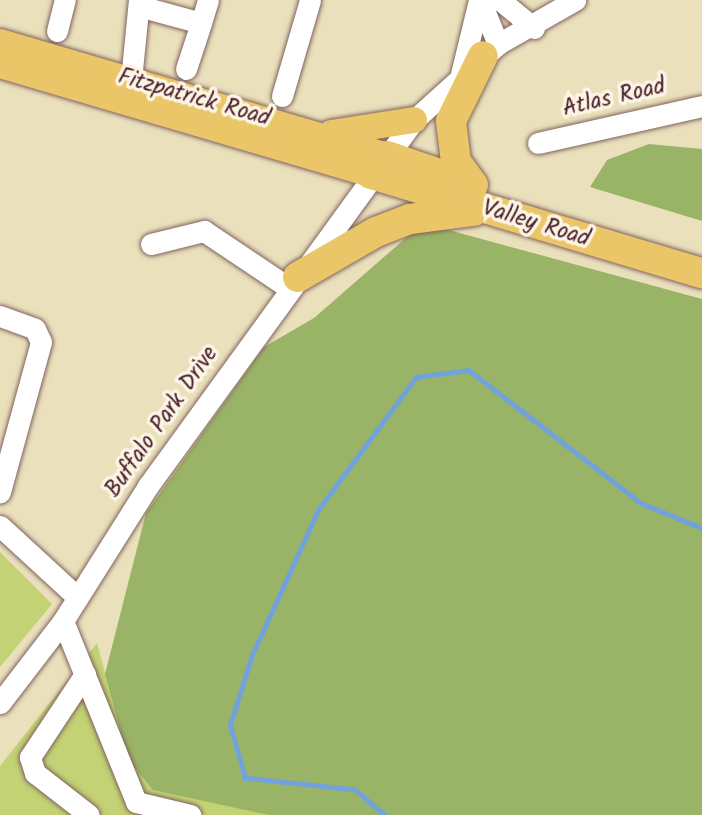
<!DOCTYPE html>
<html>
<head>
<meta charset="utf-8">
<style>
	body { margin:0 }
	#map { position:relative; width:702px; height:815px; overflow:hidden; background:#eae0bc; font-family:Kalam,sans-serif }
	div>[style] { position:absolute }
	.green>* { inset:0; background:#c2d274 }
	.forest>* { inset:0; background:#99b466 }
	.stream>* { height:4.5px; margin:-2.25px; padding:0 2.25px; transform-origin:2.25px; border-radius:2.25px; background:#72a2dc }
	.roads { filter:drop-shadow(0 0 2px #82635e) drop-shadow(0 0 2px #82635e) }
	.minor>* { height:21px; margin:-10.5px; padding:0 10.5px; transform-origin:10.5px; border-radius:10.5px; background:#fff }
	.major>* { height:26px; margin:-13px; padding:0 13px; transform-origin:13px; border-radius:13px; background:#ebc669 }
	.highway>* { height:30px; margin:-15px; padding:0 15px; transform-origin:15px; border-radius:15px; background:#ebc669 }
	span { translate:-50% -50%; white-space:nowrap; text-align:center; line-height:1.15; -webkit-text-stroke:7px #fcf5e5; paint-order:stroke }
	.street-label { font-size:23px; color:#4a1f2b }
</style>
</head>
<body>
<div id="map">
	<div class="green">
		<i style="clip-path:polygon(0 552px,52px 604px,0 667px)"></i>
		<i style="clip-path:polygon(97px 643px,128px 759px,269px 815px,0 815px,0 766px)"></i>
	</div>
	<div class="forest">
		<i style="clip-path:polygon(649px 144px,702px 149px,702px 221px,590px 187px,607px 160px)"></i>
		<i style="clip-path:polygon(423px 223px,702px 299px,702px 815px,269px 815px,153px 790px,128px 759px,105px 674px,146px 513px,264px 347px,314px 318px)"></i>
	</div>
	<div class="stream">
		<i style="left:384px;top:815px;width:38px;rotate:-139deg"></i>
		<i style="left:355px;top:790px;width:111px;rotate:-173.8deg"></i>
		<i style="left:245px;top:778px;width:55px;rotate:-105.8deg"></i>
		<i style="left:230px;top:725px;width:73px;rotate:-72.6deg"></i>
		<i style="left:252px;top:655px;width:159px;rotate:-65.5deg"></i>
		<i style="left:318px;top:510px;width:165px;rotate:-53.6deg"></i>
		<i style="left:416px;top:377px;width:53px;rotate:-7.5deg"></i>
		<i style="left:469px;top:370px;width:217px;rotate:37.7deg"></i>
		<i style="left:641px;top:503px;width:66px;rotate:22.3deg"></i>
	</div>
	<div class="roads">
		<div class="minor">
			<i style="left:480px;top:0;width:48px;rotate:67.8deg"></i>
			<i style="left:500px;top:0;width:44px;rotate:39.5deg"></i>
			<i style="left:139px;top:6px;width:64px;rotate:15.3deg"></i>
			<i style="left:201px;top:23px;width:24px;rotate:-73deg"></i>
			<i style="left:57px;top:31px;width:32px;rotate:-76deg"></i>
			<i style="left:186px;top:69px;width:48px;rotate:-71.9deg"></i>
			<i style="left:461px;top:74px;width:76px;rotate:-76.3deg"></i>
			<i style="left:131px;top:80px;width:80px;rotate:-84.3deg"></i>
			<i style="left:282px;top:96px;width:100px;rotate:-73.7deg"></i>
			<i style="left:538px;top:143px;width:168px;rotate:-12.7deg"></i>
			<i style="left:151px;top:244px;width:55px;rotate:-13.8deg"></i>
			<i style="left:204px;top:231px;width:102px;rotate:33.8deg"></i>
			<i style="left:0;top:316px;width:37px;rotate:20deg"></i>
			<i style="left:35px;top:329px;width:14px;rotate:65deg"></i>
			<i style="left:41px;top:342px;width:156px;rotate:105.3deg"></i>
			<i style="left:0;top:526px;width:103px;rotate:42.6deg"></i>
			<i style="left:63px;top:621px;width:195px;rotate:68deg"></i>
			<i style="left:136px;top:802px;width:56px;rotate:13.5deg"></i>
			<i style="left:85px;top:674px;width:100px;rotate:123.5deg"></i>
			<i style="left:30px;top:757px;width:17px;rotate:73deg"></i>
			<i style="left:35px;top:773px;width:68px;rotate:37.9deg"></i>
			<i style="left:0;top:703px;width:103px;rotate:-52.5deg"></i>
			<i style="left:63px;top:621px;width:160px;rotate:-57.8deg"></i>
			<i style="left:148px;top:486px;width:452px;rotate:-54deg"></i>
			<i style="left:414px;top:120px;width:113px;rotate:-42.1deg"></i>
			<i style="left:498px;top:44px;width:89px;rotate:-29.7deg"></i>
		</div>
		<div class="major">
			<i style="left:0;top:42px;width:403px;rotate:16.4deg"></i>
			<i style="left:0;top:65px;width:387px;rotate:16.4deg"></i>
			<i style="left:331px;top:133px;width:84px;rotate:-8.9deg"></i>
		</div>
		<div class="highway">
			<i style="left:387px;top:156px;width:83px;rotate:18.9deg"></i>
			<i style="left:371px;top:174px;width:345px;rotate:16.7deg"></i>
			<i style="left:473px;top:185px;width:29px;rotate:-126deg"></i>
			<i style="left:456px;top:162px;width:41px;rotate:-97deg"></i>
			<i style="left:451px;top:121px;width:72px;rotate:-63.8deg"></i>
			<i style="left:298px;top:277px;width:90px;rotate:-30deg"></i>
			<i style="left:376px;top:232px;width:36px;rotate:-21deg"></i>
			<i style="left:410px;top:219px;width:64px;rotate:-7.2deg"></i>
		</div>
	</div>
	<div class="street-label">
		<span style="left:194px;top:98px;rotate:16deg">Fitzpatrick Road</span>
		<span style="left:614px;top:98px;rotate:-13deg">Atlas Road</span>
		<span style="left:536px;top:224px;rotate:17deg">Valley Road</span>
		<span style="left:162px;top:422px;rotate:-55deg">Buffalo Park Drive</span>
	</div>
</div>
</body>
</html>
